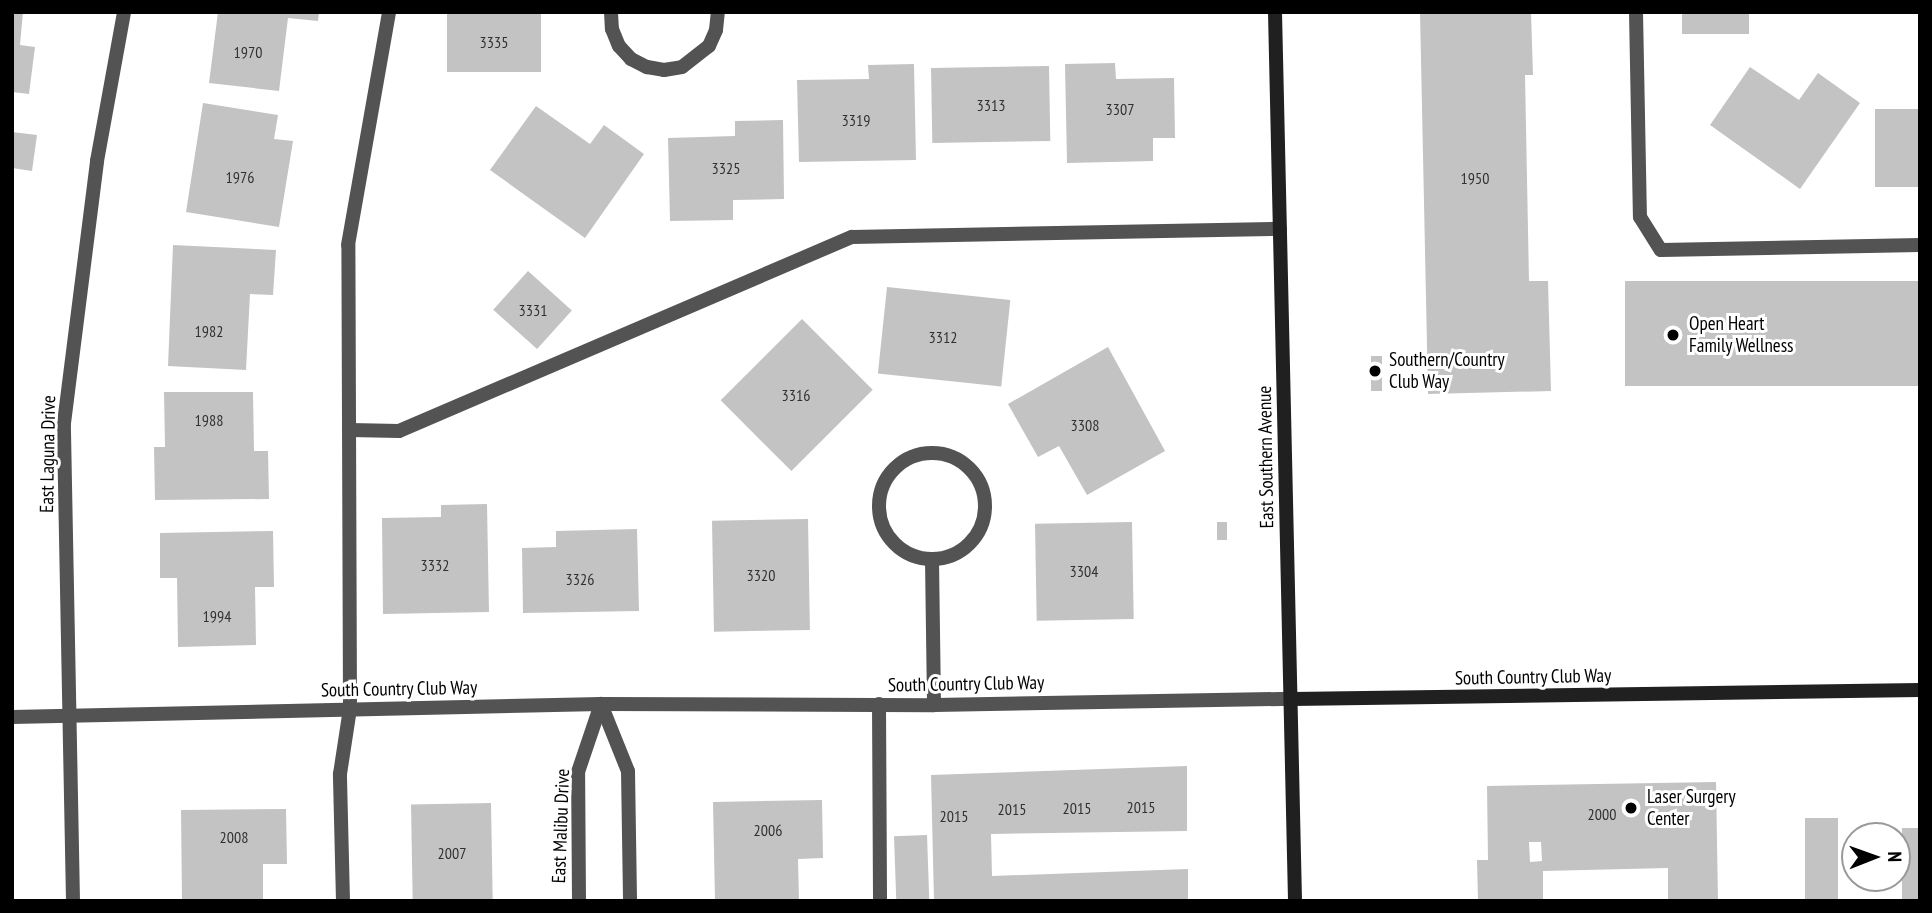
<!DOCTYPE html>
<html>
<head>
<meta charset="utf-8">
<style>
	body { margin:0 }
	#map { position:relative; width:1932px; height:913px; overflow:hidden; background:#fff; font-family:"PT Sans Narrow",sans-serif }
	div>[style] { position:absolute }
	.building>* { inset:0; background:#c3c3c3; transform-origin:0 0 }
	.lane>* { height:14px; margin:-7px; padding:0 7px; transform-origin:7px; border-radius:7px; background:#535353 }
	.street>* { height:14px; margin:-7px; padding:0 7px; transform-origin:7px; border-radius:7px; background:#535353 }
	.street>.ring { margin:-7px; padding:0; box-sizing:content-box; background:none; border:14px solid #535353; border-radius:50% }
	.secondary>* { height:14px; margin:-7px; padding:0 7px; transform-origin:7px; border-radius:7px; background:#202020 }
	.dots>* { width:19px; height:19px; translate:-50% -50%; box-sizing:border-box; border:4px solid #fff; border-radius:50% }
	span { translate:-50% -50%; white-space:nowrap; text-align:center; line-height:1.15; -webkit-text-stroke:6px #fff; paint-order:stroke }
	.number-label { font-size:16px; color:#313131 }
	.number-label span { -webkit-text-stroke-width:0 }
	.poi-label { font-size:19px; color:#000 }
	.left { translate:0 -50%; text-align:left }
	.street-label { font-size:19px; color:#000 }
	.frame { position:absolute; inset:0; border:14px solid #000; pointer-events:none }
	.north { position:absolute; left:1841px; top:822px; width:70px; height:70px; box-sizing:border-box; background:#fff; border:2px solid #999; border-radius:50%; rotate:89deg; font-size:19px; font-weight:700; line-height:28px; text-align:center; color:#000 }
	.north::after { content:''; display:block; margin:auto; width:24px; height:32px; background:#000; clip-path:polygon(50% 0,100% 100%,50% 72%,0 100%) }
</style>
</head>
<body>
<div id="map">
	<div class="building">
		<i style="clip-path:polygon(12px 12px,23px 12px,20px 45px,35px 47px,29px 94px,12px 92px)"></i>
		<i style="clip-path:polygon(218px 12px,319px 12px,318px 21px,288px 18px,279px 91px,209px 83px)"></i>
		<i style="left:447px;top:12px;width:94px;height:60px"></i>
		<i style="clip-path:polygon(1420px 12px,1531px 12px,1533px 75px,1525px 75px,1529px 281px,1548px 281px,1551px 391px,1428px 394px)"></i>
		<i style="left:1682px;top:12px;width:67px;height:22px"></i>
		<i style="clip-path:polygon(1115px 63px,1116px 79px,1174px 78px,1175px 138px,1153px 138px,1153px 161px,1067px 163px,1065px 64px)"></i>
		<i style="clip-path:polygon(914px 64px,916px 160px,799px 162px,797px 80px,869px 79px,868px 65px)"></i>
		<i style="left:1049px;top:66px;width:75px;height:118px;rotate:89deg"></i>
		<i style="clip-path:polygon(1750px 67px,1799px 100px,1818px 73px,1860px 103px,1800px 189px,1710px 125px)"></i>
		<i style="clip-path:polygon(203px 103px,278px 115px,274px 139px,293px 141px,279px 227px,186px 212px)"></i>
		<i style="clip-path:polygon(536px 106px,590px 144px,604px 125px,644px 154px,585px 238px,490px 170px)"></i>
		<i style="left:1875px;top:109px;width:45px;height:78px"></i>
		<i style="clip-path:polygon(783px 120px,784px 199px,733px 200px,733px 220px,670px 221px,668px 138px,735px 136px,735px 121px)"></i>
		<i style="clip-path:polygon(12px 132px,37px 135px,32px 171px,12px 168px)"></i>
		<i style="clip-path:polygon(173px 245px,276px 250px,273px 295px,250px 294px,246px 370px,168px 366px)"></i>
		<i style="left:528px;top:271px;width:59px;height:52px;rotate:42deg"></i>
		<i style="left:1920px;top:281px;width:105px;height:295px;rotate:90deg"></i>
		<i style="left:887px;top:287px;width:124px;height:87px;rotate:6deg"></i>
		<i style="left:802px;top:319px;width:100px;height:115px;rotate:45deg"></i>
		<i style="clip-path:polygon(1108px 347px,1165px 451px,1087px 495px,1059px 446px,1038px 457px,1008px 404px)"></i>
		<i style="left:1371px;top:356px;width:11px;height:35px"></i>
		<i style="clip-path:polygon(164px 392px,253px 392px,254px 451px,268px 451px,269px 499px,155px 500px,154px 447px,165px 447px)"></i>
		<i style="clip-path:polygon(487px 504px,489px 612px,383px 614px,382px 518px,441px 517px,441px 505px)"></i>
		<i style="left:808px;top:519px;width:111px;height:96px;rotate:89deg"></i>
		<i style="left:1132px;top:522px;width:97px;height:97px;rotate:89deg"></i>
		<i style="left:1217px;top:522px;width:10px;height:18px"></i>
		<i style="clip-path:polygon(637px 529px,639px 611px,523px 613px,522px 548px,556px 547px,556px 531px)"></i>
		<i style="clip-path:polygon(273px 531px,274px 587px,255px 587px,256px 645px,178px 647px,177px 578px,160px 578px,160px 533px)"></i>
		<i style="clip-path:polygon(1187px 766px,1187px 831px,991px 834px,992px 876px,1188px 869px,1188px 901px,934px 901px,931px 775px)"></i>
		<i style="clip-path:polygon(evenodd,1716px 782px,1718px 901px,1668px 901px,1668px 868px,1543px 871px,1543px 901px,1478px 901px,1477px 860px,1488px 860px,1487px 786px,1716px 782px,1529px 842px,1541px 842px,1542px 861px,1530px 862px,1529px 842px)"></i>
		<i style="clip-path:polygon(822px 800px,823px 858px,798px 859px,799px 901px,715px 901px,713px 802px)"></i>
		<i style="left:491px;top:803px;width:98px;height:80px;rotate:89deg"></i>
		<i style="clip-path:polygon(286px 809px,287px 864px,263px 864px,263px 901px,182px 901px,181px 810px)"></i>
		<i style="left:1805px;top:818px;width:33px;height:83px"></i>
		<i style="left:1902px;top:828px;width:18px;height:73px"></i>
		<i style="left:927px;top:835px;width:66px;height:33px;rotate:88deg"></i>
	</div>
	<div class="lane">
		<i style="left:1636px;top:12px;width:205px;rotate:88.9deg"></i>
		<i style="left:1640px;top:217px;width:39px;rotate:58deg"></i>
		<i style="left:1661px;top:250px;width:259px;rotate:-1.1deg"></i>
		<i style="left:350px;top:430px;width:49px;rotate:1.2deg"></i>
		<i style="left:399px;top:431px;width:493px;rotate:-23.2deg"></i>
		<i style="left:852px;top:237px;width:428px;rotate:-1.1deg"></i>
		<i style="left:879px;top:704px;width:197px;rotate:89.7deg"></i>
		<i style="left:343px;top:901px;width:127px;rotate:-91.4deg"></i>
		<i style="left:340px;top:774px;width:66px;rotate:-81.3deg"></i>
		<i style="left:350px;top:709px;width:464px;rotate:-90.2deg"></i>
		<i style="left:348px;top:245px;width:237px;rotate:-80deg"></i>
	</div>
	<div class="street">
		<i style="left:611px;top:12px;width:17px;rotate:87deg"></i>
		<i style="left:612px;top:29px;width:18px;rotate:68deg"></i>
		<i style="left:619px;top:46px;width:18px;rotate:47deg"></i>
		<i style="left:631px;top:59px;width:18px;rotate:27deg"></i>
		<i style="left:647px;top:67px;width:17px;rotate:10deg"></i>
		<i style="left:664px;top:70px;width:18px;rotate:-9deg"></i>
		<i style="left:682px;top:67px;width:34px;rotate:-38deg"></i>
		<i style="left:709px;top:46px;width:17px;rotate:-66deg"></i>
		<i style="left:716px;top:30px;width:18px;rotate:-84deg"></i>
		<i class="ring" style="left:879px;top:453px;width:92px;height:92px"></i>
		<i style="left:932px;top:560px;width:145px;rotate:89.2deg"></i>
		<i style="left:601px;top:704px;width:72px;rotate:68.1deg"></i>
		<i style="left:628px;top:771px;width:130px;rotate:89.1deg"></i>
		<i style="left:12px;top:717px;width:589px;rotate:-1.26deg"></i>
		<i style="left:601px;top:704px;width:333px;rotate:0.2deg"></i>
		<i style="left:934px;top:705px;width:358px;rotate:-1deg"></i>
		<i style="left:73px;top:901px;width:478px;rotate:-91.1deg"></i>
		<i style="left:64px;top:423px;width:264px;rotate:-82.8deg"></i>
		<i style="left:97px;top:161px;width:151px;rotate:-79.7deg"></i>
		<i style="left:579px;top:901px;width:129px;rotate:-90.4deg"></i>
		<i style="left:578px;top:772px;width:72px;rotate:-71.3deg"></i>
	</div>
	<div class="secondary">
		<i style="left:1275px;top:12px;width:889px;rotate:88.71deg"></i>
		<i style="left:1292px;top:699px;width:628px;rotate:-0.82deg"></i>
	</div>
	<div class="dots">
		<i style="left:1673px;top:335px;background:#000"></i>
		<i style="left:1375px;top:371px;background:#000"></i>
		<i style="left:1631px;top:808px;background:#000"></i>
	</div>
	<div class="number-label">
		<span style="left:494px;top:42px">3335</span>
		<span style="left:248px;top:52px">1970</span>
		<span style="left:991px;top:105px">3313</span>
		<span style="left:1120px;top:109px">3307</span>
		<span style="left:856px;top:120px">3319</span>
		<span style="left:726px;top:168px">3325</span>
		<span style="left:240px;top:177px">1976</span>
		<span style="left:1475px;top:178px">1950</span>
		<span style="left:533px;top:310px">3331</span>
		<span style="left:209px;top:331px">1982</span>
		<span style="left:943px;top:337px">3312</span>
		<span style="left:796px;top:395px">3316</span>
		<span style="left:209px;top:420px">1988</span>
		<span style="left:1085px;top:425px">3308</span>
		<span style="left:435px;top:565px">3332</span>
		<span style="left:1084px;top:571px">3304</span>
		<span style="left:761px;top:575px">3320</span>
		<span style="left:580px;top:579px">3326</span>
		<span style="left:217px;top:616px">1994</span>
		<span style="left:1141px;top:807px">2015</span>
		<span style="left:1077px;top:808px">2015</span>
		<span style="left:1012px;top:809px">2015</span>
		<span style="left:1602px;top:814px">2000</span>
		<span style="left:954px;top:816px">2015</span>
		<span style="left:768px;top:830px">2006</span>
		<span style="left:234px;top:837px">2008</span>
		<span style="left:452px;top:853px">2007</span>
	</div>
	<div class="poi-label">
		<span class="left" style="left:1689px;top:335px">Open Heart<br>Family Wellness</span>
		<span class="left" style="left:1389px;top:371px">Southern/Country<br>Club Way</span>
		<span class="left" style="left:1647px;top:808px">Laser Surgery<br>Center</span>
	</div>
	<div class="street-label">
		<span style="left:48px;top:454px;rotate:-89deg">East Laguna Drive</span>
		<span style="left:1266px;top:457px;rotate:-91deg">East Southern Avenue</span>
		<span style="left:1533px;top:677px;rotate:-1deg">South Country Club Way</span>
		<span style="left:966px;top:684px;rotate:-1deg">South Country Club Way</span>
		<span style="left:399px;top:689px;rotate:-1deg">South Country Club Way</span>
		<span style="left:561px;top:826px;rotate:-88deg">East Malibu Drive</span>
	</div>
	<div class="frame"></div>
	<div class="north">N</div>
</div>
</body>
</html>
